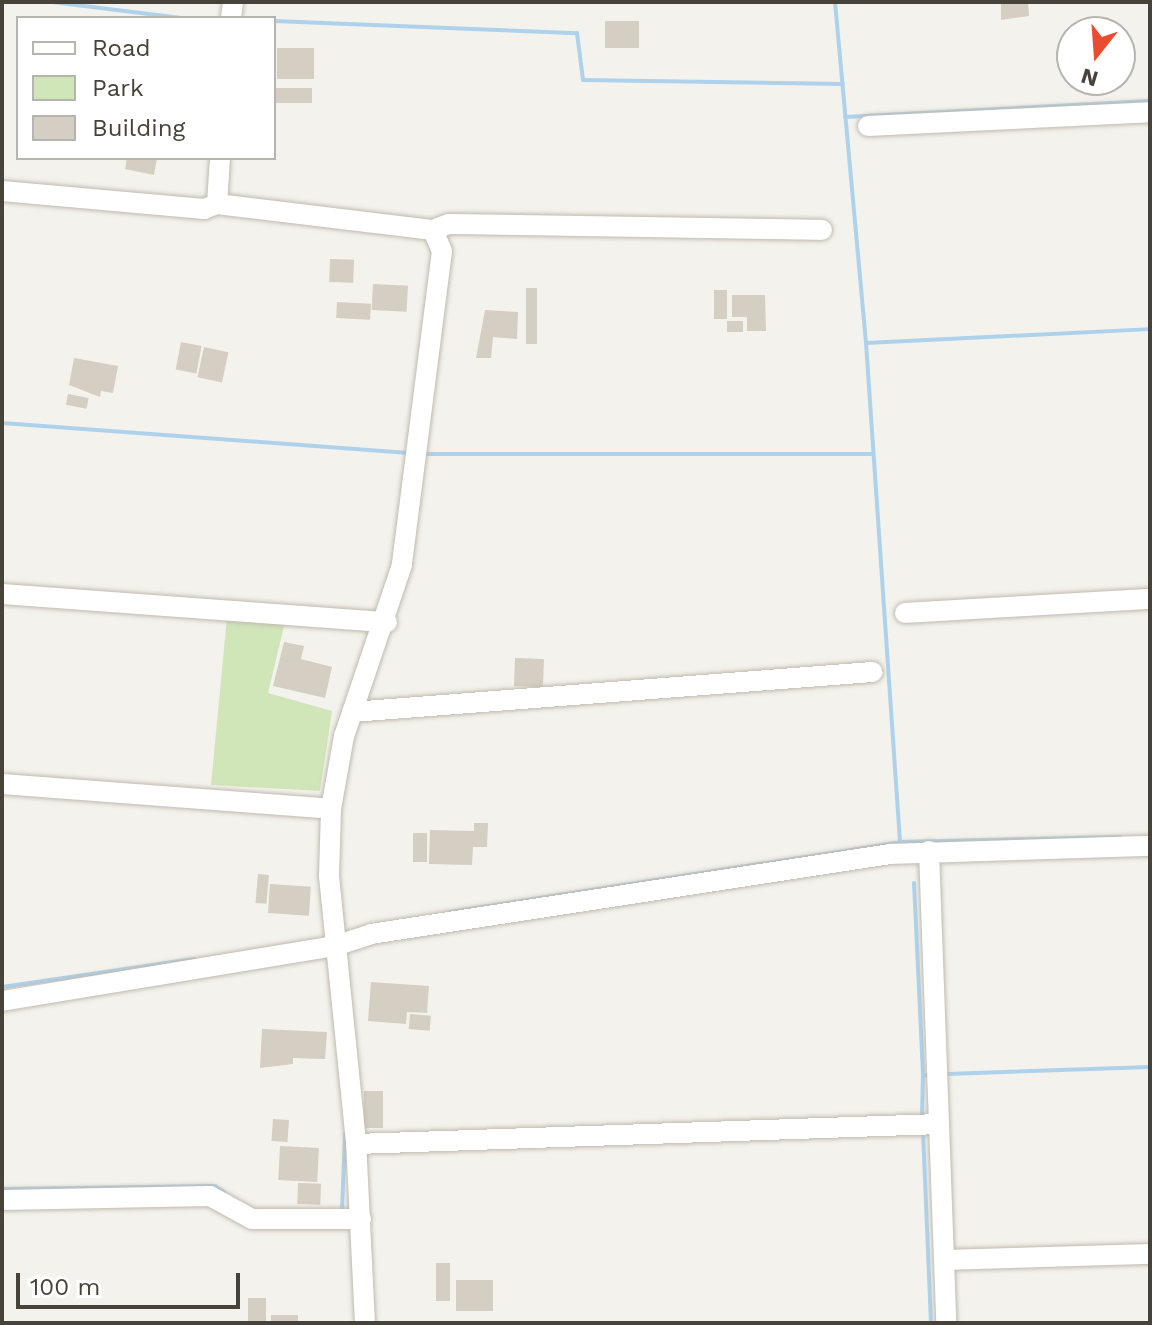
<!DOCTYPE html>
<html>
<head>
<meta charset="utf-8">
<style>
	body { margin:0 }
	#map { position:relative; width:1152px; height:1325px; overflow:hidden; background:#f4f2ec; font-family:"Work Sans",sans-serif }
	div>[style] { position:absolute }
	.green>* { inset:0; background:#d0e5b8 }
	.stream>* { height:4px; margin:-2px; padding:0 2px; transform-origin:2px; border-radius:2px; background:#aed2eb }
	.building>* { inset:0; background:#d5cec2; transform-origin:0 0 }
	.roads { filter:drop-shadow(0 0 2px #bfbaaf) drop-shadow(0 0 2px #bfbaaf) }
	.minor>* { height:20px; margin:-10px; padding:0 10px; transform-origin:10px; border-radius:10px; background:#fff }
	span { translate:-50% -50%; white-space:nowrap; text-align:center; line-height:1.15; -webkit-text-stroke:7px #fff; paint-order:stroke }
	.frame { position:absolute; inset:0; border:4px solid #48433a; pointer-events:none }
	.legend { position:absolute; left:16px; top:16px; width:260px; height:144px; box-sizing:border-box; background:#fff; border:2px solid #b6b4b0; margin:0; padding:10px 14px; list-style:none; font-size:24px; color:#48433a }
	.legend li { display:flex; align-items:center; gap:16px; height:40px }
	.legend b { width:40px; border:2px solid #b6b4b0 }
	.north { position:absolute; left:1056px; top:16px; width:80px; height:80px; box-sizing:border-box; background:#fff; border:2px solid #b6b4b0; border-radius:50%; rotate:197deg; font-size:22px; font-weight:700; line-height:32px; text-align:center; color:#48433a }
	.north::after { content:''; display:block; margin:auto; width:28px; height:36px; background:#e94c2e; clip-path:polygon(50% 0,100% 100%,50% 72%,0 100%) }
	.scale { position:absolute; left:16px; top:1273px; width:224px; height:36px; box-sizing:border-box; border:4px solid #48433a; border-top:0; padding-left:10px; font-size:24px; line-height:28px; white-space:nowrap; color:#48433a; -webkit-text-stroke:6px #fff; paint-order:stroke }
</style>
</head>
<body>
<div id="map">
	<div class="green">
		<i style="clip-path:polygon(227px 617px,285px 622px,268px 693px,332px 711px,320px 791px,211px 785px)"></i>
	</div>
	<div class="stream">
		<i style="left:52px;top:2px;width:130px;rotate:7.1deg"></i>
		<i style="left:835px;top:2px;width:342px;rotate:84.8deg"></i>
		<i style="left:866px;top:343px;width:284px;rotate:-2.8deg"></i>
		<i style="left:274px;top:21px;width:303px;rotate:2.3deg"></i>
		<i style="left:577px;top:33px;width:47px;rotate:82.7deg"></i>
		<i style="left:583px;top:80px;width:260px;rotate:0.9deg"></i>
		<i style="left:845px;top:117px;width:305px;rotate:-3deg"></i>
		<i style="left:866px;top:343px;width:500px;rotate:86.1deg"></i>
		<i style="left:2px;top:423px;width:408px;rotate:4.2deg"></i>
		<i style="left:422px;top:454px;width:450px"></i>
		<i style="left:914px;top:883px;width:192px;rotate:87.3deg"></i>
		<i style="left:450px;top:912px;width:455px;rotate:-8.8deg"></i>
		<i style="left:900px;top:842px;width:220px;rotate:-1.3deg"></i>
		<i style="left:2px;top:987px;width:194px;rotate:-8.3deg"></i>
		<i style="left:947px;top:1074px;width:203px;rotate:-2deg"></i>
		<i style="left:922px;top:1118px;width:43px;rotate:-88.7deg"></i>
		<i style="left:923px;top:1075px;width:6px"></i>
		<i style="left:923px;top:1132px;width:191px;rotate:87.6deg"></i>
		<i style="left:2px;top:1189px;width:213px;rotate:-0.8deg"></i>
		<i style="left:215px;top:1186px;width:11px;rotate:34deg"></i>
		<i style="left:342px;top:1210px;width:76px;rotate:-87.7deg"></i>
		<i style="left:345px;top:1134px;width:5px"></i>
	</div>
	<div class="building">
		<i style="clip-path:polygon(1001px 2px,1028px 2px,1029px 16px,1001px 20px)"></i>
		<i style="left:605px;top:21px;width:34px;height:27px"></i>
		<i style="left:314px;top:48px;width:31px;height:37px;rotate:90deg"></i>
		<i style="left:312px;top:88px;width:15px;height:38px;rotate:90deg"></i>
		<i style="clip-path:polygon(127px 158px,157px 158px,154px 175px,125px 169px)"></i>
		<i style="left:330px;top:259px;width:24px;height:23px;rotate:2deg"></i>
		<i style="left:373px;top:284px;width:35px;height:26px;rotate:3deg"></i>
		<i style="left:526px;top:288px;width:11px;height:56px"></i>
		<i style="left:727px;top:290px;width:29px;height:13px;rotate:90deg"></i>
		<i style="clip-path:polygon(732px 295px,765px 295px,766px 331px,747px 331px,747px 317px,732px 317px)"></i>
		<i style="left:337px;top:302px;width:34px;height:16px;rotate:3deg"></i>
		<i style="clip-path:polygon(485px 310px,518px 312px,517px 339px,493px 337px,491px 358px,476px 358px)"></i>
		<i style="left:727px;top:321px;width:16px;height:11px"></i>
		<i style="left:181px;top:342px;width:21px;height:28px;rotate:11deg"></i>
		<i style="left:204px;top:347px;width:25px;height:31px;rotate:12deg"></i>
		<i style="clip-path:polygon(74px 358px,118px 366px,113px 393px,101px 391px,100px 397px,69px 385px)"></i>
		<i style="left:68px;top:394px;width:21px;height:11px;rotate:11deg"></i>
		<i style="clip-path:polygon(284px 642px,304px 646px,301px 659px,332px 667px,325px 698px,273px 686px)"></i>
		<i style="left:515px;top:658px;width:29px;height:28px;rotate:2deg"></i>
		<i style="clip-path:polygon(474px 823px,488px 823px,487px 847px,473px 847px,472px 865px,429px 864px,430px 830px,474px 831px)"></i>
		<i style="left:413px;top:833px;width:14px;height:29px"></i>
		<i style="left:258px;top:874px;width:11px;height:29px;rotate:5deg"></i>
		<i style="left:270px;top:884px;width:41px;height:29px;rotate:4deg"></i>
		<i style="clip-path:polygon(371px 982px,429px 986px,427px 1013px,407px 1012px,406px 1024px,368px 1021px)"></i>
		<i style="left:410px;top:1014px;width:21px;height:15px;rotate:5deg"></i>
		<i style="clip-path:polygon(262px 1029px,327px 1032px,325px 1059px,293px 1058px,293px 1064px,260px 1068px)"></i>
		<i style="left:364px;top:1091px;width:19px;height:37px"></i>
		<i style="left:273px;top:1119px;width:16px;height:22px;rotate:4deg"></i>
		<i style="left:280px;top:1146px;width:39px;height:34px;rotate:3deg"></i>
		<i style="left:298px;top:1183px;width:23px;height:21px;rotate:2deg"></i>
		<i style="left:436px;top:1263px;width:14px;height:38px"></i>
		<i style="left:456px;top:1280px;width:37px;height:31px"></i>
		<i style="left:248px;top:1298px;width:18px;height:25px"></i>
		<i style="left:271px;top:1315px;width:27px;height:8px"></i>
	</div>
	<div class="roads">
		<div class="minor">
			<i style="left:231px;top:18px;width:16px;rotate:-83deg"></i>
			<i style="left:868px;top:126px;width:282px;rotate:-2.8deg"></i>
			<i style="left:220px;top:158px;width:46px;rotate:93.7deg"></i>
			<i style="left:217px;top:204px;width:218px;rotate:6.9deg"></i>
			<i style="left:433px;top:230px;width:23px;rotate:67deg"></i>
			<i style="left:442px;top:251px;width:317px;rotate:97.3deg"></i>
			<i style="left:402px;top:565px;width:181px;rotate:108.7deg"></i>
			<i style="left:344px;top:736px;width:74px;rotate:100.1deg"></i>
			<i style="left:331px;top:809px;width:67px;rotate:91.7deg"></i>
			<i style="left:329px;top:876px;width:265px;rotate:84.2deg"></i>
			<i style="left:356px;top:1140px;width:183px;rotate:87.2deg"></i>
			<i style="left:2px;top:191px;width:203px;rotate:5.1deg"></i>
			<i style="left:204px;top:209px;width:14px;rotate:-21deg"></i>
			<i style="left:433px;top:230px;width:17px;rotate:-21deg"></i>
			<i style="left:449px;top:224px;width:373px;rotate:0.9deg"></i>
			<i style="left:2px;top:594px;width:386px;rotate:4.2deg"></i>
			<i style="left:905px;top:613px;width:245px;rotate:-3.3deg"></i>
			<i style="left:352px;top:712px;width:522px;rotate:-4.4deg"></i>
			<i style="left:2px;top:784px;width:330px;rotate:4.3deg"></i>
			<i style="left:929px;top:851px;width:472px;rotate:87.9deg"></i>
			<i style="left:2px;top:1001px;width:338px;rotate:-9.4deg"></i>
			<i style="left:335px;top:946px;width:38px;rotate:-18deg"></i>
			<i style="left:371px;top:934px;width:525px;rotate:-8.76deg"></i>
			<i style="left:890px;top:854px;width:260px;rotate:-1.8deg"></i>
			<i style="left:356px;top:1144px;width:583px;rotate:-1.96deg"></i>
			<i style="left:2px;top:1200px;width:208px;rotate:-1.1deg"></i>
			<i style="left:210px;top:1196px;width:48px;rotate:28.7deg"></i>
			<i style="left:252px;top:1219px;width:109px"></i>
			<i style="left:945px;top:1260px;width:205px;rotate:-1.7deg"></i>
		</div>
	</div>
	<div class="frame"></div>
	<ul class="legend">
	<li><b style="height:10px;background:#fff"></b>Road</li>
	<li><b style="height:22px;background:#d0e5b8"></b>Park</li>
	<li><b style="height:22px;background:#d5cec2"></b>Building</li>
	</ul>
	<div class="north">N</div>
	<div class="scale">100 m</div>
</div>
</body>
</html>
